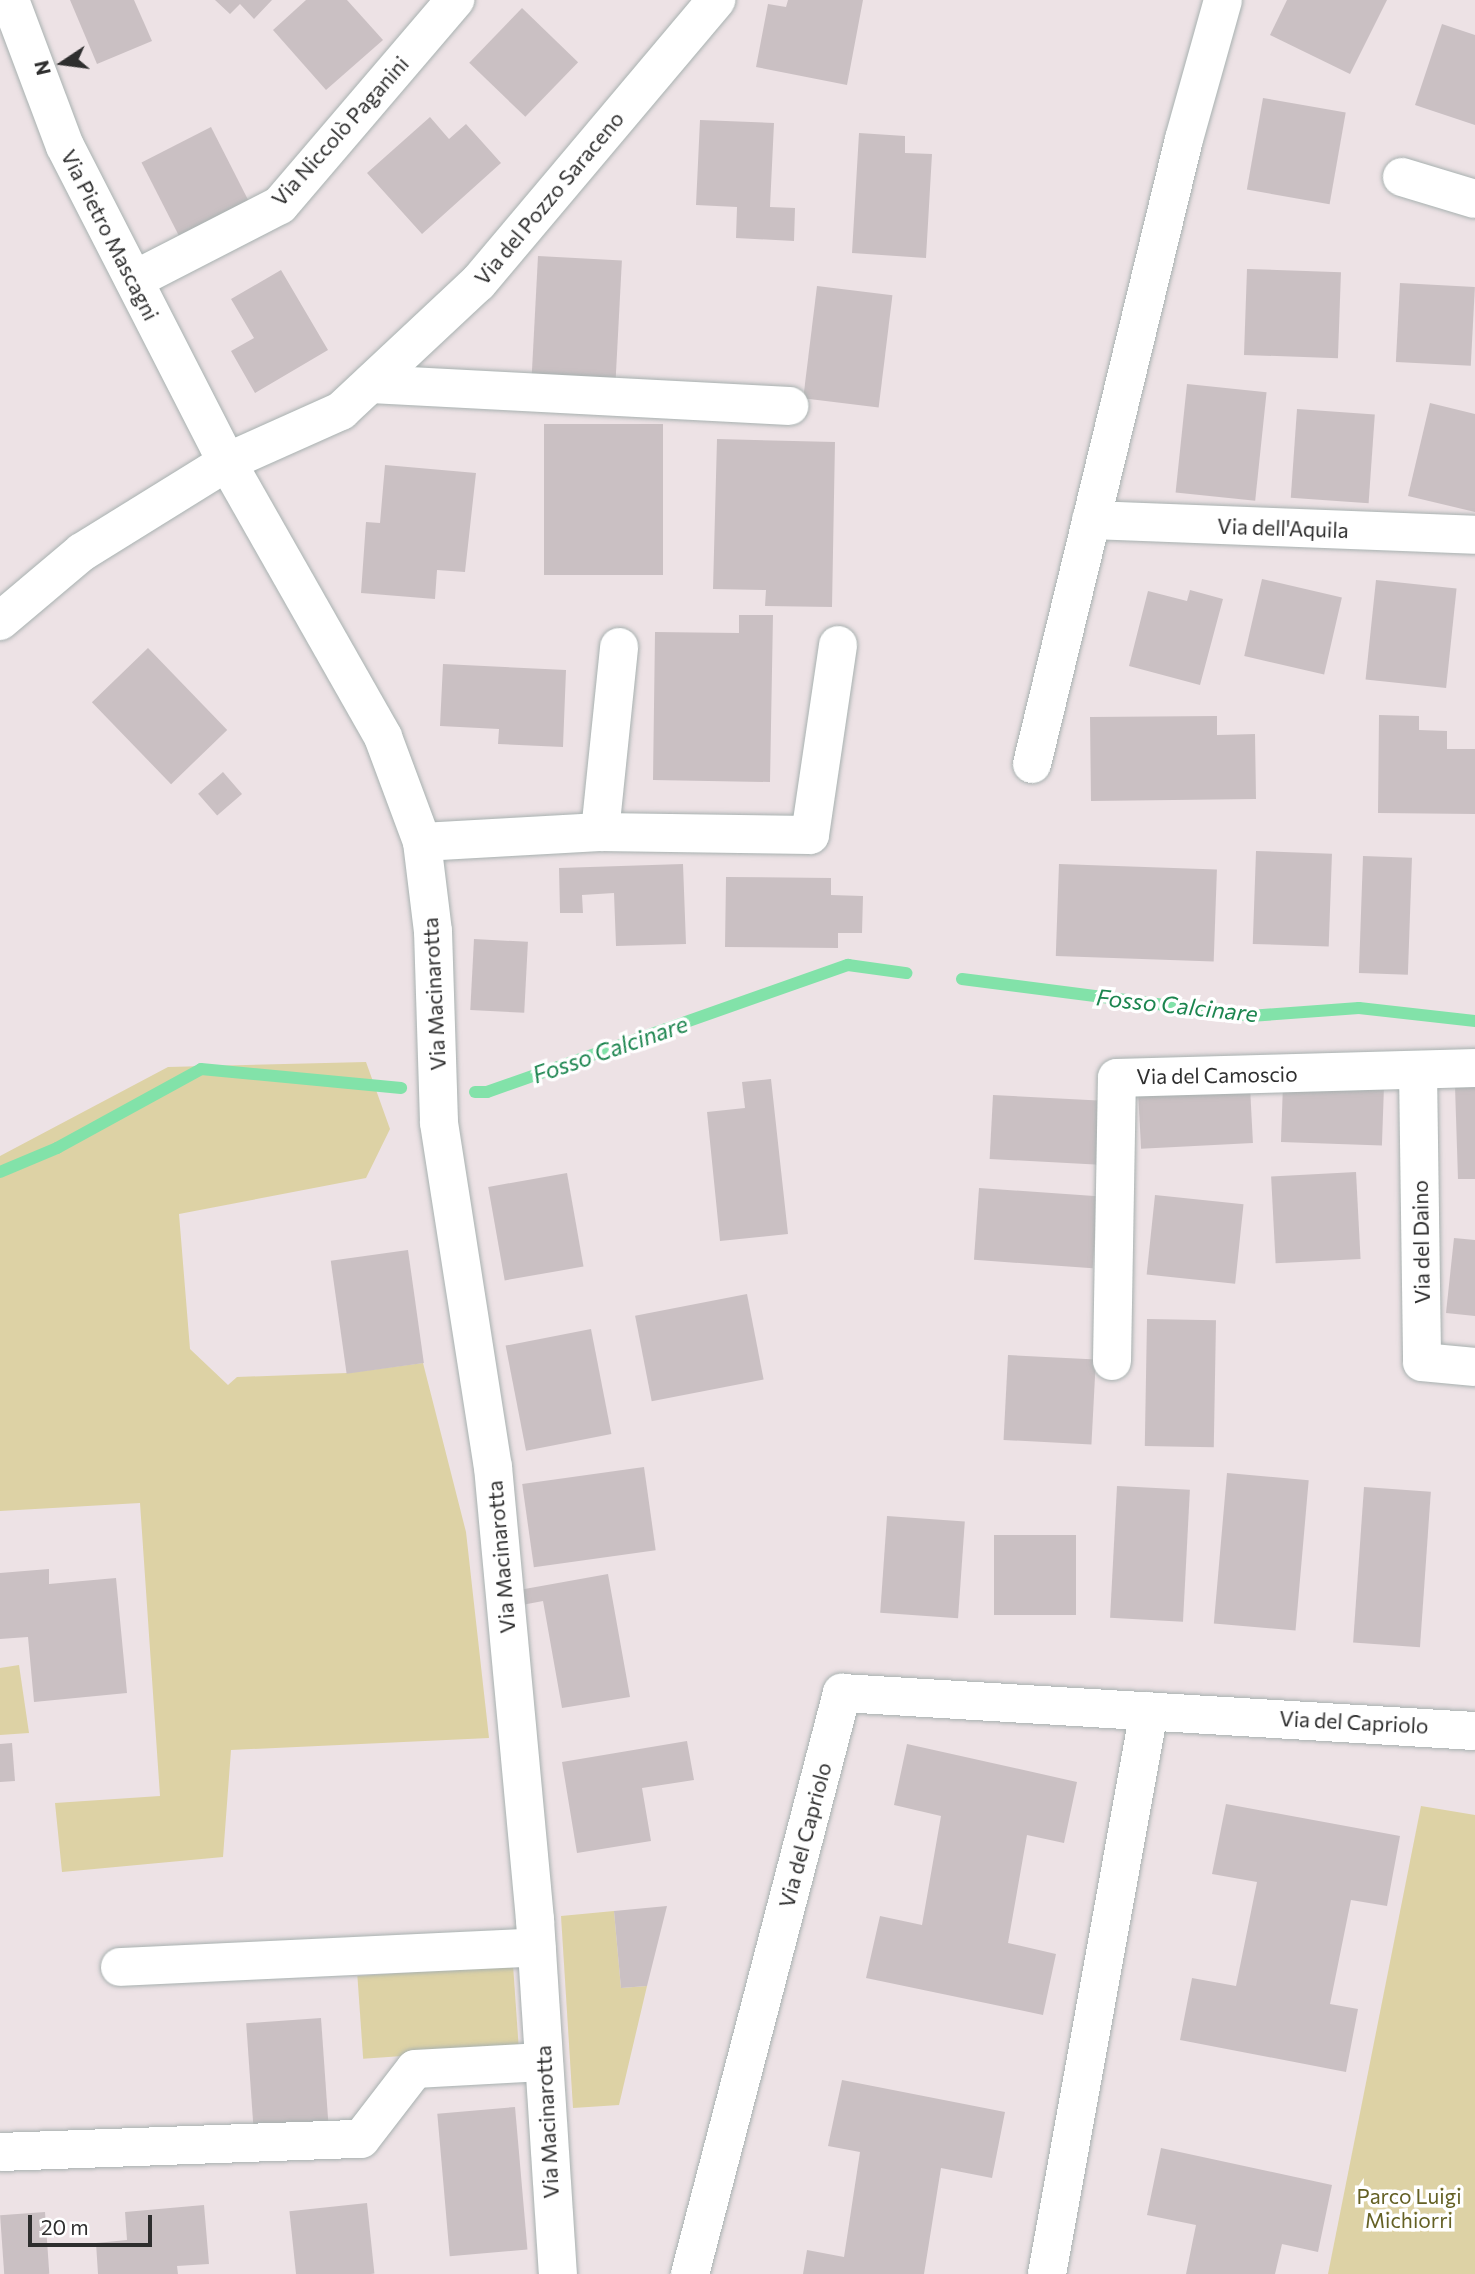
<!DOCTYPE html>
<html>
<head>
<meta charset="utf-8">
<style>
	body { margin:0 }
	#map { position:relative; width:1475px; height:2274px; overflow:hidden; background:#ede2e5; font-family:Commissioner,sans-serif }
	div>[style] { position:absolute }
	.green>* { inset:0; background:#ddd2a5; transform-origin:0 0 }
	.stream>* { height:12px; margin:-6px; padding:0 6px; transform-origin:6px; border-radius:6px; background:#82e2a9 }
	.building>* { inset:0; background:#cac0c3; transform-origin:0 0 }
	.roads { filter:drop-shadow(0 0 2px #a8b1b0) drop-shadow(0 0 2px #a8b1b0) }
	.street>* { height:38px; margin:-19px; padding:0 19px; transform-origin:19px; border-radius:19px; background:#fff }
	span { translate:-50% -50%; white-space:nowrap; text-align:center; line-height:1.15; -webkit-text-stroke:7px #fff; paint-order:stroke }
	.street-label { font-size:21px; color:#2e2e2e }
	.park-label { font-size:21px; color:#646024 }
	.water-label { font-size:23px; color:#1c854f; font-style:italic }
	.north { position:absolute; left:28px; top:28px; width:70px; height:70px; -webkit-text-stroke:5px #fff; paint-order:stroke; rotate:257deg; font-size:19px; font-weight:700; line-height:28px; text-align:center; color:#2e2e2e }
	.north::after { content:''; display:block; margin:auto; width:24px; height:32px; background:#2e2e2e; clip-path:polygon(50% 0,100% 100%,50% 72%,0 100%) }
	.scale { position:absolute; left:28px; top:2215px; width:124px; height:32px; box-sizing:border-box; border:4px solid #2e2e2e; border-top:0; padding-left:9px; font-size:21px; line-height:24px; white-space:nowrap; color:#2e2e2e; -webkit-text-stroke:5px #fff; paint-order:stroke }
</style>
</head>
<body>
<div id="map">
	<div class="green">
		<i style="clip-path:polygon(366px 1062px,390px 1129px,366px 1178px,179px 1214px,190px 1349px,228px 1385px,237px 1377px,347px 1373px,423px 1363px,466px 1532px,489px 1738px,231px 1750px,223px 1857px,62px 1872px,55px 1803px,160px 1796px,140px 1503px,0 1511px,0 1156px,168px 1067px)"></i>
		<i style="clip-path:polygon(19px 1665px,29px 1733px,0 1735px,0 1668px)"></i>
		<i style="clip-path:polygon(1421px 1806px,1475px 1815px,1475px 2274px,1328px 2274px)"></i>
		<i style="clip-path:polygon(614px 1911px,621px 1988px,647px 1986px,619px 2105px,573px 2108px,561px 1916px)"></i>
		<i style="left:513px;top:1965px;width:83px;height:156px;rotate:86deg"></i>
	</div>
	<div class="stream">
		<i style="left:962px;top:979px;width:290px;rotate:7.3deg"></i>
		<i style="left:1250px;top:1016px;width:109px;rotate:-4.2deg"></i>
		<i style="left:1359px;top:1008px;width:117px;rotate:6.4deg"></i>
		<i style="left:475px;top:1092px;width:12px"></i>
		<i style="left:487px;top:1092px;width:383px;rotate:-19.4deg"></i>
		<i style="left:848px;top:965px;width:59px;rotate:7.9deg"></i>
		<i style="left:0;top:1172px;width:62px;rotate:-22.8deg"></i>
		<i style="left:57px;top:1148px;width:164px;rotate:-28.7deg"></i>
		<i style="left:201px;top:1069px;width:201px;rotate:5.4deg"></i>
	</div>
	<div class="building">
		<i style="clip-path:polygon(70px 0,134px 0,152px 41px,97px 64px)"></i>
		<i style="clip-path:polygon(215px 0,272px 0,254px 19px,240px 4px,230px 14px)"></i>
		<i style="clip-path:polygon(306px 0,347px 0,383px 40px,326px 90px,273px 30px)"></i>
		<i style="clip-path:polygon(788px 0,863px 0,847px 85px,756px 67px,768px 4px,786px 7px)"></i>
		<i style="clip-path:polygon(1287px 0,1387px 0,1350px 74px,1270px 35px)"></i>
		<i style="left:522px;top:8px;width:78px;height:76px;rotate:44deg"></i>
		<i style="clip-path:polygon(1442px 24px,1475px 35px,1475px 125px,1415px 105px)"></i>
		<i style="left:1263px;top:98px;width:84px;height:93px;rotate:10deg"></i>
		<i style="clip-path:polygon(430px 117px,449px 139px,466px 124px,501px 163px,422px 234px,367px 173px)"></i>
		<i style="clip-path:polygon(700px 120px,774px 123px,770px 207px,795px 208px,794px 241px,736px 238px,737px 207px,696px 205px)"></i>
		<i style="left:211px;top:127px;width:83px;height:78px;rotate:63deg"></i>
		<i style="clip-path:polygon(859px 133px,905px 136px,905px 153px,932px 154px,926px 258px,852px 253px)"></i>
		<i style="left:538px;top:256px;width:84px;height:121px;rotate:3deg"></i>
		<i style="left:1247px;top:269px;width:94px;height:86px;rotate:2deg"></i>
		<i style="clip-path:polygon(281px 270px,328px 350px,255px 393px,231px 351px,254px 338px,231px 299px)"></i>
		<i style="left:1400px;top:283px;width:75px;height:79px;rotate:3deg"></i>
		<i style="left:817px;top:286px;width:76px;height:113px;rotate:7deg"></i>
		<i style="left:1187px;top:384px;width:80px;height:109px;rotate:6deg"></i>
		<i style="clip-path:polygon(1430px 403px,1475px 414px,1475px 512px,1408px 496px)"></i>
		<i style="left:1297px;top:409px;width:78px;height:89px;rotate:4deg"></i>
		<i style="left:544px;top:424px;width:119px;height:151px"></i>
		<i style="clip-path:polygon(717px 439px,835px 442px,832px 607px,765px 606px,766px 590px,713px 589px)"></i>
		<i style="clip-path:polygon(385px 465px,476px 473px,465px 572px,437px 570px,435px 599px,361px 593px,366px 522px,380px 523px)"></i>
		<i style="left:1262px;top:579px;width:82px;height:79px;rotate:13deg"></i>
		<i style="left:1376px;top:580px;width:81px;height:100px;rotate:6deg"></i>
		<i style="clip-path:polygon(1190px 590px,1223px 599px,1200px 685px,1129px 666px,1148px 591px,1187px 601px)"></i>
		<i style="clip-path:polygon(739px 615px,773px 615px,770px 782px,653px 780px,655px 632px,739px 633px)"></i>
		<i style="left:148px;top:648px;width:114px;height:78px;rotate:46deg"></i>
		<i style="clip-path:polygon(443px 664px,566px 670px,563px 747px,498px 744px,499px 729px,440px 726px)"></i>
		<i style="clip-path:polygon(1379px 715px,1419px 716px,1419px 730px,1447px 731px,1447px 749px,1475px 749px,1475px 814px,1378px 813px)"></i>
		<i style="clip-path:polygon(1217px 716px,1217px 735px,1255px 734px,1256px 799px,1091px 801px,1090px 717px)"></i>
		<i style="left:223px;top:772px;width:29px;height:33px;rotate:49deg"></i>
		<i style="left:1256px;top:851px;width:76px;height:93px;rotate:2deg"></i>
		<i style="left:1363px;top:856px;width:49px;height:117px;rotate:2deg"></i>
		<i style="clip-path:polygon(683px 864px,686px 944px,616px 946px,614px 893px,582px 895px,583px 913px,560px 913px,559px 868px)"></i>
		<i style="left:1059px;top:864px;width:158px;height:92px;rotate:2deg"></i>
		<i style="clip-path:polygon(726px 877px,831px 878px,831px 895px,863px 896px,862px 933px,838px 933px,838px 948px,725px 947px)"></i>
		<i style="left:474px;top:939px;width:54px;height:71px;rotate:3deg"></i>
		<i style="clip-path:polygon(771px 1079px,788px 1234px,720px 1241px,707px 1112px,745px 1108px,742px 1082px)"></i>
		<i style="left:1283px;top:1084px;width:101px;height:58px;rotate:2deg"></i>
		<i style="clip-path:polygon(1455px 1086px,1475px 1086px,1475px 1179px,1458px 1179px)"></i>
		<i style="left:1250px;top:1087px;width:56px;height:112px;rotate:87deg"></i>
		<i style="left:993px;top:1095px;width:110px;height:64px;rotate:3deg"></i>
		<i style="left:1356px;top:1172px;width:87px;height:85px;rotate:87deg"></i>
		<i style="left:567px;top:1173px;width:95px;height:80px;rotate:80deg"></i>
		<i style="left:979px;top:1188px;width:119px;height:72px;rotate:4deg"></i>
		<i style="left:1155px;top:1195px;width:89px;height:80px;rotate:6deg"></i>
		<i style="clip-path:polygon(1454px 1238px,1475px 1240px,1475px 1316px,1446px 1313px)"></i>
		<i style="left:408px;top:1250px;width:114px;height:78px;rotate:82deg"></i>
		<i style="left:747px;top:1294px;width:87px;height:114px;rotate:79deg"></i>
		<i style="left:1147px;top:1319px;width:69px;height:127px;rotate:1deg"></i>
		<i style="left:591px;top:1329px;width:107px;height:87px;rotate:79deg"></i>
		<i style="left:1008px;top:1355px;width:88px;height:85px;rotate:3deg"></i>
		<i style="left:644px;top:1467px;width:84px;height:123px;rotate:82deg"></i>
		<i style="left:1227px;top:1473px;width:82px;height:151px;rotate:5deg"></i>
		<i style="left:1117px;top:1486px;width:73px;height:132px;rotate:3deg"></i>
		<i style="left:1364px;top:1487px;width:67px;height:156px;rotate:4deg"></i>
		<i style="left:887px;top:1516px;width:78px;height:97px;rotate:4deg"></i>
		<i style="left:994px;top:1535px;width:82px;height:80px"></i>
		<i style="clip-path:polygon(49px 1569px,49px 1584px,116px 1578px,127px 1693px,34px 1702px,28px 1637px,0 1639px,0 1573px)"></i>
		<i style="clip-path:polygon(608px 1574px,630px 1697px,562px 1708px,543px 1601px,522px 1605px,519px 1590px)"></i>
		<i style="clip-path:polygon(687px 1741px,694px 1780px,642px 1788px,651px 1841px,577px 1853px,562px 1762px)"></i>
		<i style="clip-path:polygon(12px 1743px,15px 1781px,0 1782px,0 1744px)"></i>
		<i style="clip-path:polygon(907px 1744px,1077px 1782px,1064px 1843px,1027px 1835px,1008px 1943px,1056px 1954px,1043px 2015px,866px 1978px,880px 1916px,922px 1925px,941px 1816px,894px 1805px)"></i>
		<i style="clip-path:polygon(1226px 1804px,1400px 1836px,1387px 1906px,1351px 1900px,1330px 2004px,1358px 2009px,1346px 2072px,1180px 2040px,1192px 1978px,1236px 1986px,1257px 1882px,1212px 1874px)"></i>
		<i style="clip-path:polygon(667px 1906px,647px 1986px,621px 1988px,614px 1911px)"></i>
		<i style="left:321px;top:2018px;width:103px;height:75px;rotate:86deg"></i>
		<i style="clip-path:polygon(842px 2080px,1005px 2112px,992px 2178px,941px 2168px,924px 2274px,803px 2274px,807px 2250px,844px 2257px,860px 2152px,828px 2146px)"></i>
		<i style="left:515px;top:2107px;width:143px;height:78px;rotate:85deg"></i>
		<i style="clip-path:polygon(1161px 2148px,1332px 2185px,1318px 2252px,1282px 2244px,1275px 2274px,1186px 2274px,1196px 2225px,1147px 2215px)"></i>
		<i style="left:367px;top:2203px;width:71px;height:78px;rotate:84deg"></i>
		<i style="clip-path:polygon(204px 2205px,209px 2264px,177px 2266px,178px 2274px,98px 2274px,96px 2243px,127px 2240px,125px 2212px)"></i>
		<i style="left:45px;top:2212px;width:62px;height:45px;rotate:86deg"></i>
	</div>
	<div class="roads">
		<div class="street">
			<i style="left:10px;top:0;width:156px;rotate:69.4deg"></i>
			<i style="left:65px;top:146px;width:355px;rotate:62.9deg"></i>
			<i style="left:227px;top:462px;width:316px;rotate:60.4deg"></i>
			<i style="left:383px;top:737px;width:112px;rotate:69.6deg"></i>
			<i style="left:422px;top:842px;width:90px;rotate:83deg"></i>
			<i style="left:433px;top:931px;width:192px;rotate:88.2deg"></i>
			<i style="left:439px;top:1123px;width:348px;rotate:81.1deg"></i>
			<i style="left:493px;top:1467px;width:455px;rotate:84.7deg"></i>
			<i style="left:535px;top:1920px;width:355px;rotate:86.3deg"></i>
			<i style="left:1402px;top:177px;width:76px;rotate:16.8deg"></i>
			<i style="left:134px;top:280px;width:164px;rotate:-27.2deg"></i>
			<i style="left:280px;top:205px;width:270px;rotate:-49.5deg"></i>
			<i style="left:371px;top:384px;width:419px;rotate:3deg"></i>
			<i style="left:1091px;top:520px;width:384px;rotate:2.2deg"></i>
			<i style="left:0;top:621px;width:107px;rotate:-40.1deg"></i>
			<i style="left:82px;top:552px;width:171px;rotate:-31.8deg"></i>
			<i style="left:227px;top:462px;width:125px;rotate:-24.1deg"></i>
			<i style="left:341px;top:411px;width:187px;rotate:-43.1deg"></i>
			<i style="left:478px;top:283px;width:370px;rotate:-49.9deg"></i>
			<i style="left:1032px;top:764px;width:643px;rotate:-76.33deg"></i>
			<i style="left:1184px;top:139px;width:144px;rotate:-74.3deg"></i>
			<i style="left:600px;top:832px;width:186px;rotate:-84.1deg"></i>
			<i style="left:422px;top:842px;width:178px;rotate:-3.2deg"></i>
			<i style="left:600px;top:832px;width:210px;rotate:0.8deg"></i>
			<i style="left:810px;top:835px;width:192px;rotate:-81.6deg"></i>
			<i style="left:1418px;top:1070px;width:292px;rotate:89.2deg"></i>
			<i style="left:1422px;top:1362px;width:53px;rotate:5.4deg"></i>
			<i style="left:1112px;top:1361px;width:283px;rotate:-89deg"></i>
			<i style="left:1117px;top:1078px;width:358px;rotate:-1.6deg"></i>
			<i style="left:120px;top:1967px;width:417px;rotate:-2.7deg"></i>
			<i style="left:0;top:2152px;width:361px;rotate:-2.1deg"></i>
			<i style="left:361px;top:2139px;width:88px;rotate:-52.4deg"></i>
			<i style="left:415px;top:2069px;width:128px;rotate:-3.1deg"></i>
			<i style="left:690px;top:2274px;width:601px;rotate:-75.34deg"></i>
			<i style="left:842px;top:1693px;width:634px;rotate:3.44deg"></i>
			<i style="left:1047px;top:2274px;width:572px;rotate:-79.73deg"></i>
		</div>
	</div>
	<div class="street-label">
		<span style="left:340px;top:131px;rotate:-48deg">Via Niccolò Paganini</span>
		<span style="left:549px;top:198px;rotate:-50deg">Via del Pozzo Saraceno</span>
		<span style="left:110px;top:235px;rotate:63deg">Via Pietro Mascagni</span>
		<span style="left:1283px;top:528px;rotate:2deg">Via dell'Aquila</span>
		<span style="left:434px;top:994px;rotate:-93deg">Via Macinarotta</span>
		<span style="left:1217px;top:1075px;rotate:-1deg">Via del Camoscio</span>
		<span style="left:1421px;top:1242px;rotate:-91deg">Via del Daino</span>
		<span style="left:501px;top:1557px;rotate:-95deg">Via Macinarotta</span>
		<span style="left:1354px;top:1722px;rotate:3deg">Via del Capriolo</span>
		<span style="left:805px;top:1835px;rotate:-75deg">Via del Capriolo</span>
		<span style="left:547px;top:2122px;rotate:-93deg">Via Macinarotta</span>
	</div>
	<div class="park-label">
		<span style="left:1409px;top:2208px">Parco Luigi<br>Michiorri</span>
	</div>
	<div class="water-label">
		<span style="left:1177px;top:1005px;rotate:6deg">Fosso Calcinare</span>
		<span style="left:610px;top:1049px;rotate:-19deg">Fosso Calcinare</span>
	</div>
	<div class="north">N</div>
	<div class="scale">20 m</div>
</div>
</body>
</html>
